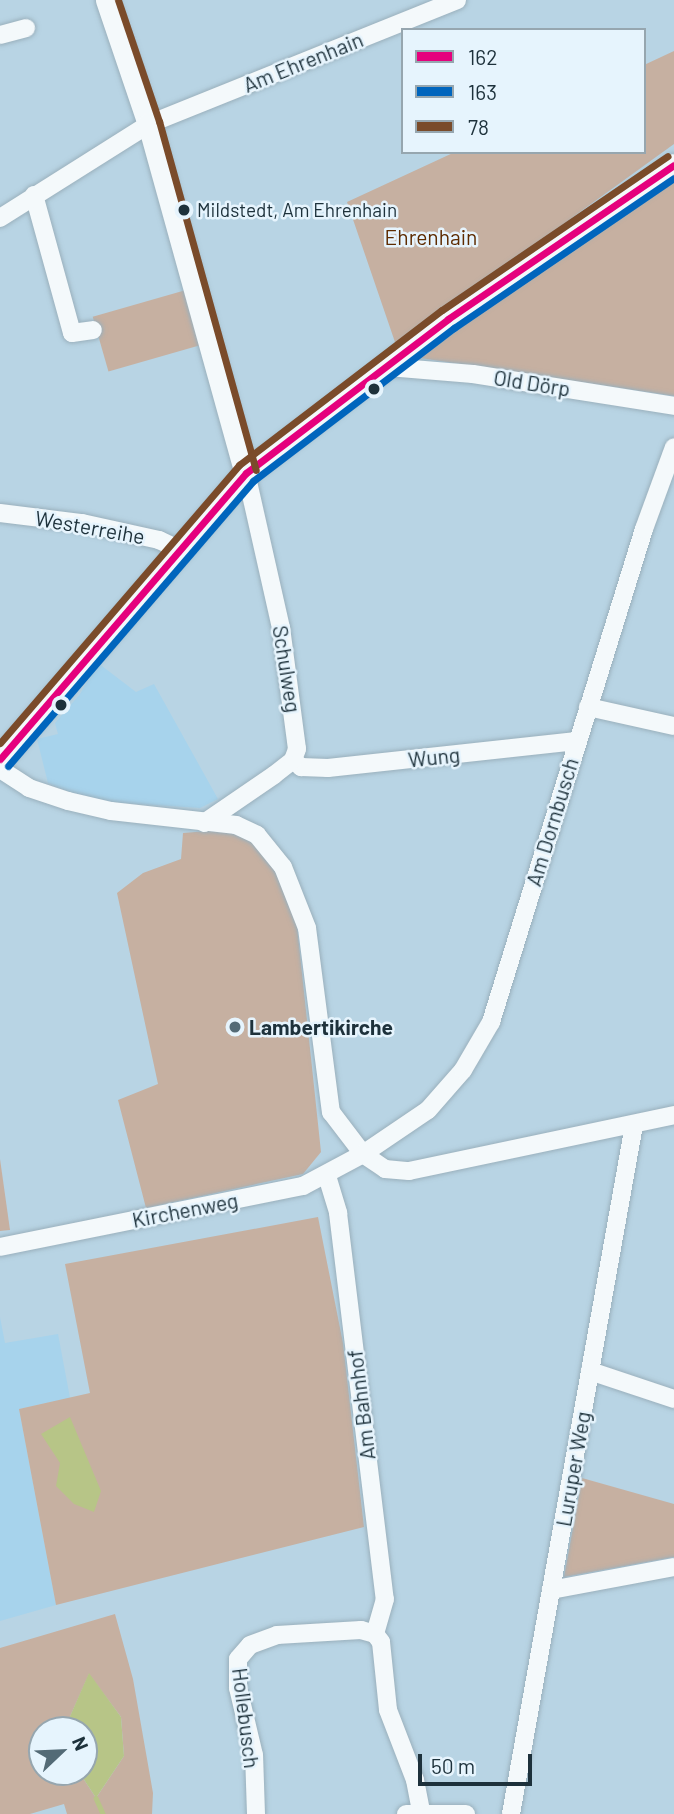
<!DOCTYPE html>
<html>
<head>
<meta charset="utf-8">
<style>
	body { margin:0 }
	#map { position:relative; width:674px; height:1814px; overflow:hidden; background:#b8d4e4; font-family:Barlow,sans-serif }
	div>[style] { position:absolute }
	.built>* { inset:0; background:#a7d3ec }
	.green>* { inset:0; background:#c6b0a1; transform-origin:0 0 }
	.water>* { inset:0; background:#b7c587 }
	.stream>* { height:4.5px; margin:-2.25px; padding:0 2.25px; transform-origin:2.25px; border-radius:2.25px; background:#b7c587 }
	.roads { filter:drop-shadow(0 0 2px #9ab0bc) drop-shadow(0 0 2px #9ab0bc) }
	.minor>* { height:18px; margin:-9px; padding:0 9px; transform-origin:9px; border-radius:9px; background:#f4f9fb }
	.tertiary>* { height:23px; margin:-11.5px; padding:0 11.5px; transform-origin:11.5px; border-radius:11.5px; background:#f4f9fb }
	.bus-1>* { height:7px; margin:-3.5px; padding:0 3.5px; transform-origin:3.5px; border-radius:3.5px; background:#e5007d }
	.bus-2>* { height:7px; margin:-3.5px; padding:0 3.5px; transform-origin:3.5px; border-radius:3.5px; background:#0065bd }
	.bus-3>* { height:7px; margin:-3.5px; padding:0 3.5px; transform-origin:3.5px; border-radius:3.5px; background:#7a4b2a }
	.dots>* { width:19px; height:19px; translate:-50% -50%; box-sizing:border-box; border:4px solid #e6f4fd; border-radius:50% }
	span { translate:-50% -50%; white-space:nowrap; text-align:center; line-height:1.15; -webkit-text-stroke:5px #e6f4fd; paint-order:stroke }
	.bus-label { font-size:19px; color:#1d313b }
	.left { translate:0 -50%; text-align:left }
	.street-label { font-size:21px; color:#1d313b }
	.park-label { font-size:21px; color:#5e2b00 }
	.poi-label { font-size:21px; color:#1d313b; font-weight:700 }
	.legend { position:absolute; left:401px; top:28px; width:245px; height:126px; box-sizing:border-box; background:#e6f4fd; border:2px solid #96a6af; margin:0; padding:9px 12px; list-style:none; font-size:21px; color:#1d313b }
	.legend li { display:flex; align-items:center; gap:14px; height:35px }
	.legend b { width:35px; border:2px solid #96a6af }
	.north { position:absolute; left:28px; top:1716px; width:70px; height:70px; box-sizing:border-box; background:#e6f4fd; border:2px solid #96a6af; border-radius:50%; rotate:67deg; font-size:19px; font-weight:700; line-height:28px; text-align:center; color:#1d313b }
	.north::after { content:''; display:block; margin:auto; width:24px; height:32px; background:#536a76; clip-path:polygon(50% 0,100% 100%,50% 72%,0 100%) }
	.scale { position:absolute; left:418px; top:1754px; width:114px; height:32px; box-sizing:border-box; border:4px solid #1d313b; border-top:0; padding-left:9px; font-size:21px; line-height:24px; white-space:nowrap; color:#1d313b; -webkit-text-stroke:5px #e6f4fd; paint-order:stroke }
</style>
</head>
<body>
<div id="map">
	<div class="built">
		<i style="clip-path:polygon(98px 663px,136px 692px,154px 684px,218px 799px,200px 808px,91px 801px,48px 783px,37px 739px,58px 734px,55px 723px,80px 694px)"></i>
		<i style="clip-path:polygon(0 1317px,5px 1343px,58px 1334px,70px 1398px,19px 1409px,56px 1605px,0 1621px)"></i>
	</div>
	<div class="green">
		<i style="clip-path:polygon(674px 51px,674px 144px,396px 345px,347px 202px,455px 152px,644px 152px,644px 65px)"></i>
		<i style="clip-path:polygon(674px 171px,674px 396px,420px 358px)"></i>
		<i style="left:186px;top:290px;width:57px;height:97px;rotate:74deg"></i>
		<i style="clip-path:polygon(233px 829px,261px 845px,295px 907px,321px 1152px,303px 1174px,146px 1208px,118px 1100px,158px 1084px,117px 893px,143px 873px,181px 859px,183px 833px)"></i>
		<i style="clip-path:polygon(0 1159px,10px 1230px,0 1231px)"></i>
		<i style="clip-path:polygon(318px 1217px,343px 1343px,364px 1527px,56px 1605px,19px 1409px,90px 1393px,65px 1264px)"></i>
		<i style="clip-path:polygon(582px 1478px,674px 1504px,674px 1557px,564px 1577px)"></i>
		<i style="clip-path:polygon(evenodd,115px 1614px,133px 1679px,153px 1793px,152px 1814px,67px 1814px,64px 1804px,30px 1814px,0 1814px,0 1648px,115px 1614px,89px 1674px,121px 1717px,124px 1756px,96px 1798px,79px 1772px,42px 1772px,42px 1730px,64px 1730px,89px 1674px)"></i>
	</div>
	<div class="water">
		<i style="clip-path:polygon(70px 1417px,101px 1491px,94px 1512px,74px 1504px,56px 1486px,60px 1463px,41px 1434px)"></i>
		<i style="clip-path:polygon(89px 1673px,121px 1717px,124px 1756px,96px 1798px,79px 1772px,84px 1772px,84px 1730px,64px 1730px)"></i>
	</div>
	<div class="stream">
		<i style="left:96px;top:1798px;width:17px;rotate:66deg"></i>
	</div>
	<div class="roads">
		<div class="minor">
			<i style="left:0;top:35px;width:27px;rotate:-15deg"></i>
			<i style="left:34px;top:195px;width:143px;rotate:74.6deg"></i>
			<i style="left:72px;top:333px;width:21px;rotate:-8deg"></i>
			<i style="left:0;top:218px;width:176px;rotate:-32.2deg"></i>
			<i style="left:149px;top:124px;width:332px;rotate:-21.9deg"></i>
			<i style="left:388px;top:367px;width:85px;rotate:4.7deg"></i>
			<i style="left:473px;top:374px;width:204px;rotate:9deg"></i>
			<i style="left:0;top:513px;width:83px;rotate:7deg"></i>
			<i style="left:82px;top:523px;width:79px;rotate:12.4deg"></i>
			<i style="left:159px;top:540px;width:21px;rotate:25deg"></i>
			<i style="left:588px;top:707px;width:88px;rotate:12.5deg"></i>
			<i style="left:293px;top:760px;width:11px;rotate:41deg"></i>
			<i style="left:301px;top:767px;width:27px;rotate:2deg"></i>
			<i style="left:328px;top:768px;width:250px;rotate:-6.2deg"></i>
			<i style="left:0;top:769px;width:35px;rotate:33deg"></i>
			<i style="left:29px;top:788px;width:41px;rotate:18.4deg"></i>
			<i style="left:68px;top:801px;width:44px;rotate:13.1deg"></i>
			<i style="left:111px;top:811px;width:126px;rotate:6.4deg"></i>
			<i style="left:236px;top:825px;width:23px;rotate:25deg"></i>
			<i style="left:257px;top:835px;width:41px;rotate:50.9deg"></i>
			<i style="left:283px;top:867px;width:66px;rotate:68.5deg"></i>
			<i style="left:307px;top:928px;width:186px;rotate:82.6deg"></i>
			<i style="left:331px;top:1112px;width:53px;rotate:52.7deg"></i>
			<i style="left:363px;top:1154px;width:27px;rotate:34deg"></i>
			<i style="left:385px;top:1169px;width:24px;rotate:5deg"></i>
			<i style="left:409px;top:1171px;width:271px;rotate:-11.9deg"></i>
			<i style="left:204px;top:823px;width:85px;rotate:-34.4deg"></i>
			<i style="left:274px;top:775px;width:24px;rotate:-38deg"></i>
			<i style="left:293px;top:760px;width:12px;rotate:-70deg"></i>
			<i style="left:297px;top:749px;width:122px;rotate:-97.5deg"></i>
			<i style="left:281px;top:628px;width:159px;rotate:-102.7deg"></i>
			<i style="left:327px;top:1176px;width:39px;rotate:73deg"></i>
			<i style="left:338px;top:1213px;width:389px;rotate:83.1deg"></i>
			<i style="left:385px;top:1599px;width:36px;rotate:106deg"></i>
			<i style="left:0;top:1247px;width:309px;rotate:-11.4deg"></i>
			<i style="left:303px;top:1186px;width:68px;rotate:-28.1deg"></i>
			<i style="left:363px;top:1154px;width:78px;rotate:-34.1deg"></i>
			<i style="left:428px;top:1110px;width:53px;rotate:-48.8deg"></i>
			<i style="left:463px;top:1070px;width:56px;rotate:-59.7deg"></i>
			<i style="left:491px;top:1022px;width:516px;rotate:-72.76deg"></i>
			<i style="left:644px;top:529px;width:87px;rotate:-69.9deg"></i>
			<i style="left:590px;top:1371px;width:89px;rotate:18.4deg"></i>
			<i style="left:551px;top:1590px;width:125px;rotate:-10.6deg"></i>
			<i style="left:256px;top:1814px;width:59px;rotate:-91.9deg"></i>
			<i style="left:254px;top:1755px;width:69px;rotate:-103.4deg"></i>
			<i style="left:238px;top:1688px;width:29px;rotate:-90deg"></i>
			<i style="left:238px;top:1659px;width:18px;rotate:-49deg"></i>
			<i style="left:250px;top:1645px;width:29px;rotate:-20deg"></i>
			<i style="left:277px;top:1635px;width:84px;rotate:-3.4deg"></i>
			<i style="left:361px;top:1630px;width:15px;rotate:16deg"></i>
			<i style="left:375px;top:1634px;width:10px;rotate:53deg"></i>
			<i style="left:381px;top:1642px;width:68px;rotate:84.1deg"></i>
			<i style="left:388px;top:1710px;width:75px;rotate:68.9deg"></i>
			<i style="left:415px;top:1780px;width:32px;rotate:79deg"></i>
			<i style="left:406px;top:1814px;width:60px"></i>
			<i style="left:511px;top:1814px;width:700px;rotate:-79.88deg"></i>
		</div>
		<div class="tertiary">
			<i style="left:107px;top:0;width:131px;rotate:71.3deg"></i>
			<i style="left:149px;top:124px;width:362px;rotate:74.5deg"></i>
			<i style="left:0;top:759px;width:377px;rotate:-49.3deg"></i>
			<i style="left:246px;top:473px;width:254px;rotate:-37.3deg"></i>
			<i style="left:448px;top:319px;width:273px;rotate:-34.3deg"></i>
		</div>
	</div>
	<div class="bus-1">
		<i style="left:0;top:759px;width:377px;rotate:-49.3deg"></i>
		<i style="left:246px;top:473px;width:254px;rotate:-37.3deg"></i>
		<i style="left:448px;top:319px;width:273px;rotate:-34.3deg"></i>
	</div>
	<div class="bus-2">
		<i style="left:8px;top:766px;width:376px;rotate:-49.3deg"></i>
		<i style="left:253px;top:481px;width:253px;rotate:-37.3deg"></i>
		<i style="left:454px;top:328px;width:266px;rotate:-34.3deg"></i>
	</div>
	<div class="bus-3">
		<i style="left:118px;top:0;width:128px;rotate:71.3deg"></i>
		<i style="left:159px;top:121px;width:362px;rotate:74.5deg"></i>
		<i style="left:0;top:743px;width:367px;rotate:-49.3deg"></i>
		<i style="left:239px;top:465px;width:255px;rotate:-37.4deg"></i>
		<i style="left:442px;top:310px;width:273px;rotate:-34.3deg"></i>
	</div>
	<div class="dots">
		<i style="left:184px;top:210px;background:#1d313b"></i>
		<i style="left:374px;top:389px;background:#1d313b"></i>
		<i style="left:61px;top:705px;background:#1d313b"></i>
		<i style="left:235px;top:1027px;background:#536a76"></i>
	</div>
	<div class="bus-label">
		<span class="left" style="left:197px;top:210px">Mildstedt, Am Ehrenhain</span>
	</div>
	<div class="street-label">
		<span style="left:303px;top:62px;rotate:-22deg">Am Ehrenhain</span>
		<span style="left:532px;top:383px;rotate:9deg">Old Dörp</span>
		<span style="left:90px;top:527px;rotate:10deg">Westerreihe</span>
		<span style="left:287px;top:669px;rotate:81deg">Schulweg</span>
		<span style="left:434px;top:757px;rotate:-6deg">Wung</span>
		<span style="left:552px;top:822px;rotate:-73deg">Am Dornbusch</span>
		<span style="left:185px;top:1210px;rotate:-11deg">Kirchenweg</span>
		<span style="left:361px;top:1405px;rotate:-97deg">Am Bahnhof</span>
		<span style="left:573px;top:1469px;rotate:-80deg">Luruper Weg</span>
		<span style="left:246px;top:1718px;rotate:83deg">Hollebusch</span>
	</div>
	<div class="park-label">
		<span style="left:431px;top:237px">Ehrenhain</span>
	</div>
	<div class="poi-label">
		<span class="left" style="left:249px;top:1027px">Lambertikirche</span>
	</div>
	<ul class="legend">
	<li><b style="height:9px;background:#e5007d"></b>162</li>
	<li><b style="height:9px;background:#0065bd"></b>163</li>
	<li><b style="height:9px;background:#7a4b2a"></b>78</li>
	</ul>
	<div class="north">N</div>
	<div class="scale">50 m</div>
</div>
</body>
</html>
